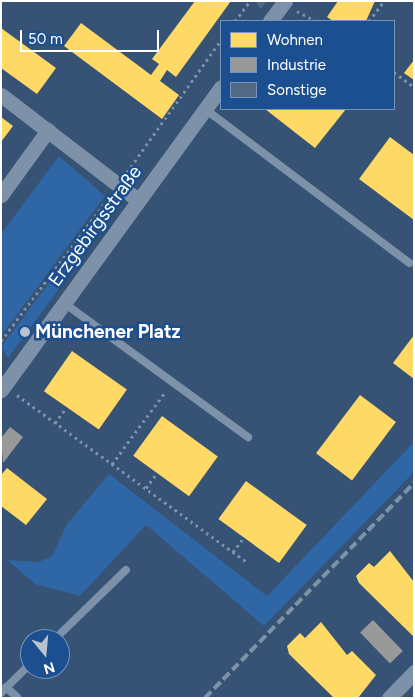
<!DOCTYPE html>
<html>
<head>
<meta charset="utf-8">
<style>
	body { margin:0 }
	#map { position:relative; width:415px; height:699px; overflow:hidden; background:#365274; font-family:Figtree,sans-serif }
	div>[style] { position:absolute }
	.green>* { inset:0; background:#2f66a5 }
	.homes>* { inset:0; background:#ffd966; transform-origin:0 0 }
	.industry>* { inset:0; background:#999; transform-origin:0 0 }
	.building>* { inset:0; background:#526984 }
	.path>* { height:3px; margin-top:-1.5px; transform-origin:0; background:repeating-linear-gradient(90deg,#7d92a8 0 2.5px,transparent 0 6.5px) }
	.lane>* { height:8px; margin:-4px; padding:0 4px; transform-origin:4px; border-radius:4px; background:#7d92a8 }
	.street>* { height:15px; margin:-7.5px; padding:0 7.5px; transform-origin:7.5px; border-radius:7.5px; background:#7d92a8 }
	.rail>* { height:4px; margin-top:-2px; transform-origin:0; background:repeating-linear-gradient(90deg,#7e92a7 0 9px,transparent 0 13px) }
	.dots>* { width:14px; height:14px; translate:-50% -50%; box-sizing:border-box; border:2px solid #1b4f8f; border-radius:50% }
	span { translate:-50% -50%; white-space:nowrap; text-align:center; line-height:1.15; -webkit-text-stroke:5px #1b4f8f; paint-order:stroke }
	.street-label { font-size:19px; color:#fff }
	.poi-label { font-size:19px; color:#fff; font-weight:700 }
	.left { translate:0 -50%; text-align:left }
	.frame { position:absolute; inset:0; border:2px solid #fff; pointer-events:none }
	.legend { position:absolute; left:220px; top:20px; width:175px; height:90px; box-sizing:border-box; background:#1b4f8f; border:1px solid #7695bc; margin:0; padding:6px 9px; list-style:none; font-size:15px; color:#fff }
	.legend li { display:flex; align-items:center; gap:10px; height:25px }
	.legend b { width:25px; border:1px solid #7695bc }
	.north { position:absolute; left:20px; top:629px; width:50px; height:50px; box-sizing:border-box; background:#1b4f8f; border:1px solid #7695bc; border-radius:50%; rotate:163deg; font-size:14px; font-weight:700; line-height:20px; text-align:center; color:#fff }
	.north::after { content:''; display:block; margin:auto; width:18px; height:22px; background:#b9c2ce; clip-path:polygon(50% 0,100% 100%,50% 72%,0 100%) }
	.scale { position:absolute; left:20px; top:30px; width:139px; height:22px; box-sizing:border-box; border:2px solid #fff; border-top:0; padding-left:6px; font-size:15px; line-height:18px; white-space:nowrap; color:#fff; -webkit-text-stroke:4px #1b4f8f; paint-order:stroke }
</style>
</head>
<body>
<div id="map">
	<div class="green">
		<i style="clip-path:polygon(59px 156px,105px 196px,1px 336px,1px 234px)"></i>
		<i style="clip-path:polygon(108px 204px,104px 228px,8px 358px,1px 347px)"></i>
		<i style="clip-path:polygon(414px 442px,414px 472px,264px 626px,146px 525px,80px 596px,35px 584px,7px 560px,39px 562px,52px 556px,67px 524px,109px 474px,267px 596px)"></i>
	</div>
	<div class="homes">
		<i style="clip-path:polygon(195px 1px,231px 1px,176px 77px,167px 70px,160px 81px,179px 95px,162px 119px,64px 46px,81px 23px,151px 75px,159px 64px,152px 59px)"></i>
		<i style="clip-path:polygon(338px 1px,375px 1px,366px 21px,333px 21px,327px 17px)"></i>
		<i style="clip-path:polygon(1px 28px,56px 68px,37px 94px,1px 68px)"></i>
		<i style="clip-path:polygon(414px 60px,414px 80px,404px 73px)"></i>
		<i style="clip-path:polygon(265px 109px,346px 109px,315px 148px)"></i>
		<i style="clip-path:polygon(1px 117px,13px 126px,1px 142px)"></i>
		<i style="clip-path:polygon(390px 137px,414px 155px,414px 220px,359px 179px)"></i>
		<i style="clip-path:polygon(414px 335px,414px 379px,393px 363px)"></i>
		<i style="left:72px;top:351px;width:67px;height:49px;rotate:35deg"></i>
		<i style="left:360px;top:395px;width:45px;height:73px;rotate:37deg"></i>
		<i style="left:162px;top:416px;width:69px;height:49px;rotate:36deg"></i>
		<i style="clip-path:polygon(7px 468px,47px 499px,26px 525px,1px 506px,1px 475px)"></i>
		<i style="left:246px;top:481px;width:75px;height:47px;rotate:36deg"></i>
		<i style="clip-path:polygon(390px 551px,414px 582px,414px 637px,359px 583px,356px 576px,369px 563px,374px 567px)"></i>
		<i style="clip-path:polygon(321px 622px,347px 655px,352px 651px,376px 675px,358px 698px,334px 698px,289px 654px,287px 646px,300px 633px,305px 638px)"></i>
	</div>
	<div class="industry">
		<i style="clip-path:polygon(10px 427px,23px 437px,3px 463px,1px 438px)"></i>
		<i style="left:373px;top:620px;width:43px;height:18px;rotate:46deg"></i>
	</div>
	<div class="building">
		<i style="clip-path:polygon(255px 1px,267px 1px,261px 9px)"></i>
	</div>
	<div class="path">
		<i style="left:297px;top:11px;width:21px;rotate:28deg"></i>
		<i style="left:235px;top:21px;width:25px;rotate:-53deg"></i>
		<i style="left:369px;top:21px;width:25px;rotate:-53deg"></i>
		<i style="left:394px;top:72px;width:25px;rotate:37deg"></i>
		<i style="left:127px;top:172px;width:162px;rotate:-54.5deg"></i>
		<i style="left:1px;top:341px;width:180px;rotate:-53.1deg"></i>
		<i style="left:17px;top:395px;width:284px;rotate:36deg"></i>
		<i style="left:55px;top:423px;width:19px;rotate:-54deg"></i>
		<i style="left:112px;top:464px;width:89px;rotate:-53.6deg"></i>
		<i style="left:146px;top:488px;width:19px;rotate:-54deg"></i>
		<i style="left:233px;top:552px;width:19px;rotate:-54deg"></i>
	</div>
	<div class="lane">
		<i style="left:205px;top:109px;width:256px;rotate:37deg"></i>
		<i style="left:64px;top:303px;width:228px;rotate:36.1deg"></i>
		<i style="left:55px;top:639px;width:99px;rotate:-44.2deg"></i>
		<i style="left:6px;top:687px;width:16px;rotate:43deg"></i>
		<i style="left:1px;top:693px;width:41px;rotate:-45deg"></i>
	</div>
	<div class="street">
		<i style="left:270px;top:21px;width:25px;rotate:-53deg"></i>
		<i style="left:1px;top:95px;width:173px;rotate:37.5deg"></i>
		<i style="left:1px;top:195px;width:80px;rotate:-54.1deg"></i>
		<i style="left:1px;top:390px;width:374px;rotate:-54deg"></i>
		<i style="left:389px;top:698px;width:36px;rotate:-46deg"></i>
	</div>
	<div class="rail">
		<i style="left:205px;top:698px;width:300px;rotate:-45.8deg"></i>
	</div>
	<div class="dots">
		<i style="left:25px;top:332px;background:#b9c2ce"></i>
	</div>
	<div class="street-label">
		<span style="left:95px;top:226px;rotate:-54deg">Erzgebirgsstraße</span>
	</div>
	<div class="poi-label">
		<span class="left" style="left:35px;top:332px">Münchener Platz</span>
	</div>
	<div class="frame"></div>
	<ul class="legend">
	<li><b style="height:14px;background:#ffd966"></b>Wohnen</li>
	<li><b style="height:14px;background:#999"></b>Industrie</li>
	<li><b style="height:14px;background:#526984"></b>Sonstige</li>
	</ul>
	<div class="north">N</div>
	<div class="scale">50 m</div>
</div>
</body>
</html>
